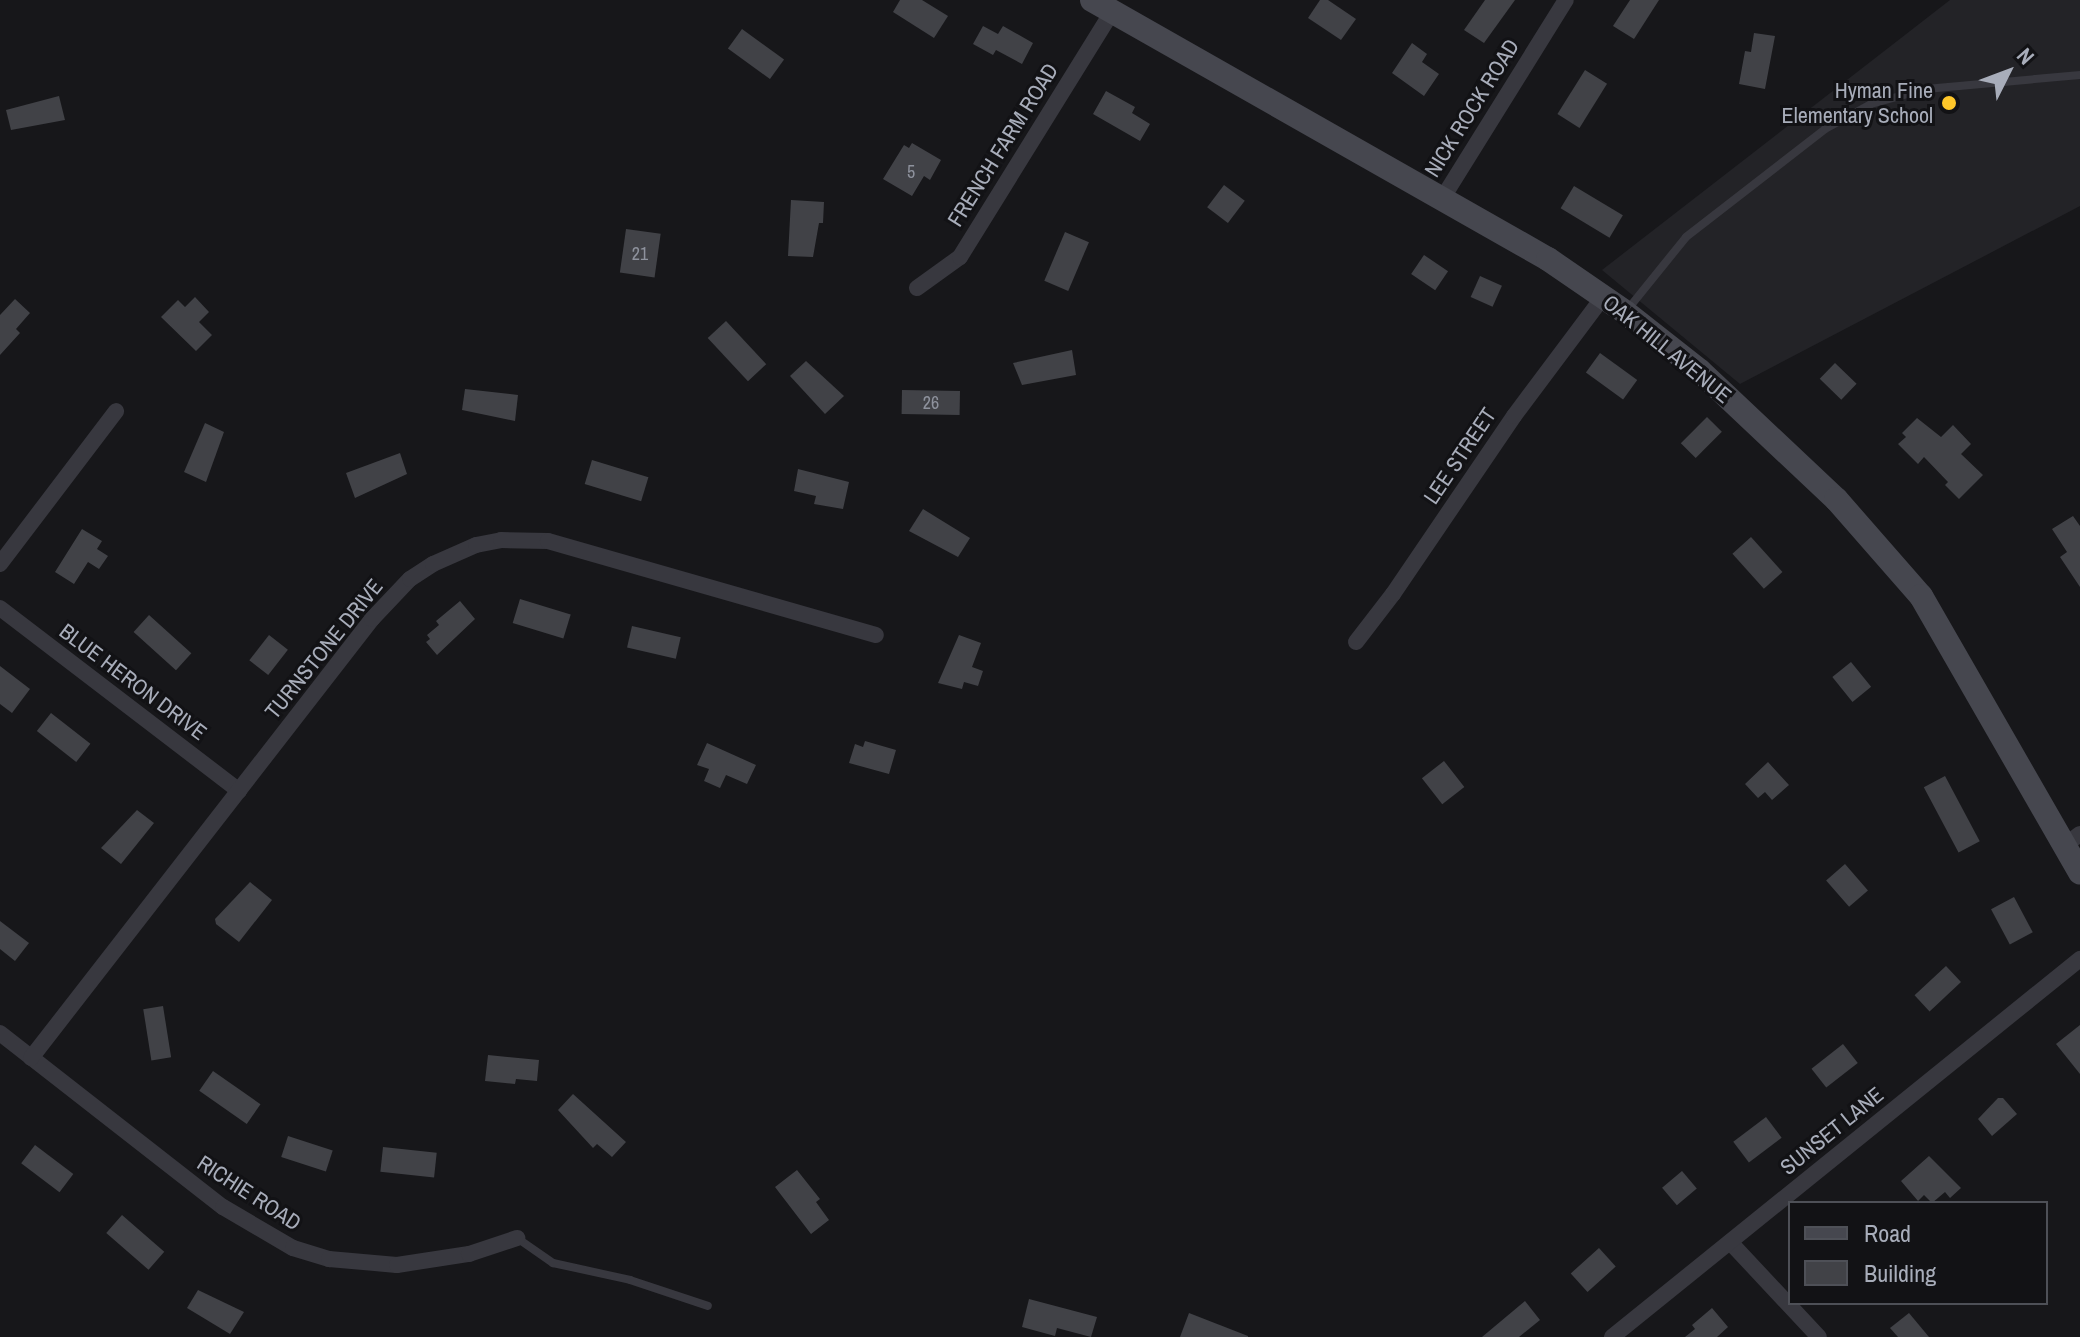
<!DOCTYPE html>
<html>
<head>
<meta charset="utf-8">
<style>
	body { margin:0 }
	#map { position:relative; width:2080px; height:1337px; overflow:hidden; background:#17171a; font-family:"Archivo Narrow",sans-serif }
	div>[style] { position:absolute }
	.built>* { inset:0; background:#232327 }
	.building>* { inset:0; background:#414247; transform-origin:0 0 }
	.lane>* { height:8px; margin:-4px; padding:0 4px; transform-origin:4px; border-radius:4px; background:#38383f }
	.street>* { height:16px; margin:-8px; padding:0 8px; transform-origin:8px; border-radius:8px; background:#38383f }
	.secondary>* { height:24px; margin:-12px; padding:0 12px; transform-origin:12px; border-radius:12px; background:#46474f }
	.dots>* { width:22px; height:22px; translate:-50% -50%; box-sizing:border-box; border:4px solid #121215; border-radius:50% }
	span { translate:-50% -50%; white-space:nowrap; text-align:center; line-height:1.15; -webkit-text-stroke:6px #121215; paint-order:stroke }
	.number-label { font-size:18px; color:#8e929d }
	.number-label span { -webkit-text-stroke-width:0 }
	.poi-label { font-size:22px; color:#a8adba }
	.right { translate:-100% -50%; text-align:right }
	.street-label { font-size:22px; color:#a8adba }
	.legend { position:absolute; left:1788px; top:1201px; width:260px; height:104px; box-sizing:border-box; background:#121215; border:2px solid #4e5057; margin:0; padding:10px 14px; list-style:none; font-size:24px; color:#a8adba }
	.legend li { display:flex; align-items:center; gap:16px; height:40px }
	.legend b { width:40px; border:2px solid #4e5057 }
	.north { position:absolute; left:1968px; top:32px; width:80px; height:80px; -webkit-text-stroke:6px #121215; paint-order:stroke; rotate:48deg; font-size:22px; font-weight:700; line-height:32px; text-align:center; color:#a8adba }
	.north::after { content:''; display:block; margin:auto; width:28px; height:36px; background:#a8adba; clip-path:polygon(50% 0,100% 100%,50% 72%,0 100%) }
</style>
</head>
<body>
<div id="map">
	<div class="built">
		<i style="clip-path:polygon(1950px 0,2080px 0,2080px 206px,1740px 384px,1602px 270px)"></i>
	</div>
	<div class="building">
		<i style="clip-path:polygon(900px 0,922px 0,948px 16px,934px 38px,893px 12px)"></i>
		<i style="clip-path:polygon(1320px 0,1328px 0,1356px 19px,1341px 40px,1308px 18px)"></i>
		<i style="clip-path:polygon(1485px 0,1515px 0,1484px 43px,1464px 30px)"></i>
		<i style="clip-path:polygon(1630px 0,1659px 0,1634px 39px,1613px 26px)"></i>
		<i style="clip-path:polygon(983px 26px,998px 34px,1003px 26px,1033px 43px,1022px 64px,996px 50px,993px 55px,973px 44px)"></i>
		<i style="left:742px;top:29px;width:52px;height:24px;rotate:36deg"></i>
		<i style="clip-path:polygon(1754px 33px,1775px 36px,1765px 89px,1739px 84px,1745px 51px,1751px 52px)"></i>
		<i style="clip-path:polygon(1412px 43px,1427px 54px,1422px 62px,1439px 74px,1424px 96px,1392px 73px)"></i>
		<i style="left:1585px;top:70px;width:26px;height:52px;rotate:32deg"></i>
		<i style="clip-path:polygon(1106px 91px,1135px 107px,1132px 113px,1150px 124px,1140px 141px,1093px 114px)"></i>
		<i style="clip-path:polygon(59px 96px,65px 120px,11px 130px,6px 110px)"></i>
		<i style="clip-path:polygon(912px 143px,941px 160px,930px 180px,924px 176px,912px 196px,883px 179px,904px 145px,909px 148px)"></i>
		<i style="left:1224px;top:185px;width:26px;height:28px;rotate:37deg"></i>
		<i style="left:1574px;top:186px;width:57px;height:26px;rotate:31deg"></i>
		<i style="clip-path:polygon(791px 200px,824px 202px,823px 223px,819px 223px,813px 257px,788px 256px)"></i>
		<i style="left:626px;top:229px;width:35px;height:44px;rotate:8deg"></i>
		<i style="left:1065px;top:232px;width:26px;height:53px;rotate:23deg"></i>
		<i style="left:1424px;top:255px;width:29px;height:23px;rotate:34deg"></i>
		<i style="left:1480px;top:276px;width:24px;height:23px;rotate:24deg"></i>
		<i style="clip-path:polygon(195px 297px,209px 312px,199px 322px,212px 335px,196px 351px,161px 317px,178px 300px,185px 307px)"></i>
		<i style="clip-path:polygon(15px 299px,30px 313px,16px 329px,20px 333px,0 355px,0 315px)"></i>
		<i style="left:726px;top:321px;width:59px;height:25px;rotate:47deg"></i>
		<i style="clip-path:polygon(1072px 350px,1076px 375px,1022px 385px,1013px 363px)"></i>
		<i style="left:1600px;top:353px;width:46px;height:24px;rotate:36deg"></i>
		<i style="clip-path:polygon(806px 361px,844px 396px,825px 414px,790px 376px)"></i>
		<i style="left:1835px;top:363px;width:30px;height:22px;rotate:44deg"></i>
		<i style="clip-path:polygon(465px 389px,518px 395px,515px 421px,462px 410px)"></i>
		<i style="left:902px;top:390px;width:58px;height:24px;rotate:1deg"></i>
		<i style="left:1707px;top:417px;width:21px;height:37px;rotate:45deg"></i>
		<i style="clip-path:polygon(1917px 418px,1941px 437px,1953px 425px,1971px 444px,1961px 454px,1983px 475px,1959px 499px,1945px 485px,1948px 482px,1924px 457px,1918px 464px,1898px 444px,1906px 437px,1902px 433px)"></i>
		<i style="clip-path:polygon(205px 423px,224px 432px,206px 482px,184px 472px)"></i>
		<i style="clip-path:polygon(400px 453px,407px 474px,355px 498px,346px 473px)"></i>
		<i style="left:592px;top:460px;width:59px;height:25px;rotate:17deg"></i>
		<i style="clip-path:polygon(798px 469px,849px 482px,843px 509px,814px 504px,816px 496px,794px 491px)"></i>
		<i style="clip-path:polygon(923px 509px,970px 538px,958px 557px,909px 531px)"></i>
		<i style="clip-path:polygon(2073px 516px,2080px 526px,2080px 587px,2060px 557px,2067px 552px,2052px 529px)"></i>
		<i style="clip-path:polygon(82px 529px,102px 541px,97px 549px,108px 556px,99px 569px,88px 562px,74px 584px,55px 572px)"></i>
		<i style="left:1751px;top:537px;width:47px;height:25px;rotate:48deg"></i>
		<i style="left:520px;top:599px;width:53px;height:25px;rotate:17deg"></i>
		<i style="clip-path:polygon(460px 601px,475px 619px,437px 655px,426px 642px,430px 639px,427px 635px,439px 625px,436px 621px)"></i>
		<i style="left:149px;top:615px;width:57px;height:23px;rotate:42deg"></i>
		<i style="left:632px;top:626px;width:50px;height:22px;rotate:13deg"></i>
		<i style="left:269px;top:635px;width:24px;height:32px;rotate:38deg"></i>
		<i style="clip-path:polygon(959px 635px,981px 643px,972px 667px,983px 671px,978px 686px,964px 682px,962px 689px,938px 683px)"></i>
		<i style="left:1851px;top:662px;width:32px;height:24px;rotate:51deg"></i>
		<i style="clip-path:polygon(0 666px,30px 689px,12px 713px,0 704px)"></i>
		<i style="left:51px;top:713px;width:50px;height:23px;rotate:38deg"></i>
		<i style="clip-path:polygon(865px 741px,896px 750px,889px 774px,849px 763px,855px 744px,863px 747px)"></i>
		<i style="clip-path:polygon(707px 743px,756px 765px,747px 784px,726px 775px,720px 788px,704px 781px,709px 769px,697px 765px)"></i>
		<i style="left:1444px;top:761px;width:33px;height:28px;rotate:52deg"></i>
		<i style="clip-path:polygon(1768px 762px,1789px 785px,1772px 800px,1765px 792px,1758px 798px,1745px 784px)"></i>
		<i style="left:1945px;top:776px;width:74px;height:24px;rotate:62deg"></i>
		<i style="clip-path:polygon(137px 810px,154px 823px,121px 864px,101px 848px)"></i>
		<i style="left:1845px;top:864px;width:35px;height:25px;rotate:49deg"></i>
		<i style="clip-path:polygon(250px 882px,272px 900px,239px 942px,216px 924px,215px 919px)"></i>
		<i style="left:2014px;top:897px;width:40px;height:26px;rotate:62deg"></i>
		<i style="clip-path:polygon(0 921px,29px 943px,15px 961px,0 949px)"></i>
		<i style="left:1946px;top:966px;width:22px;height:43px;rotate:47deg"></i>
		<i style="left:163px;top:1006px;width:52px;height:20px;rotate:81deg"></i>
		<i style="clip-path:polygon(2080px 1025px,2080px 1074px,2056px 1044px)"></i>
		<i style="left:1843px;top:1044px;width:24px;height:40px;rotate:52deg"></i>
		<i style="clip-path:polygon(488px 1055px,539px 1060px,537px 1081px,516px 1079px,515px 1084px,485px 1081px)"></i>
		<i style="left:213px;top:1071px;width:58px;height:24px;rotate:35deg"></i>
		<i style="clip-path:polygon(573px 1094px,626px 1142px,612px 1157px,597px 1144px,593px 1148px,558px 1110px)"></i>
		<i style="clip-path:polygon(1998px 1098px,2003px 1098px,2017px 1114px,1992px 1136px,1978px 1119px)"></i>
		<i style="left:1766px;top:1117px;width:26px;height:41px;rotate:53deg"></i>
		<i style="left:288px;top:1136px;width:47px;height:22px;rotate:18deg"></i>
		<i style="left:35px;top:1145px;width:48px;height:23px;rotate:37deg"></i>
		<i style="left:383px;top:1147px;width:54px;height:25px;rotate:6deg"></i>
		<i style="clip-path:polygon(1929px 1156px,1961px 1188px,1950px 1198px,1945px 1192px,1932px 1203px,1924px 1195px,1918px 1201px,1901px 1181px)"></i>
		<i style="clip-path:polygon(797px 1170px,820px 1199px,816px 1202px,829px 1220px,811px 1234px,775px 1187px)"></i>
		<i style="left:1682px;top:1171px;width:23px;height:26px;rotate:50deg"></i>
		<i style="left:122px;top:1215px;width:56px;height:24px;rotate:41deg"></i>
		<i style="left:1599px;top:1248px;width:25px;height:38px;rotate:48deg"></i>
		<i style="clip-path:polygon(198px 1290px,244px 1312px,230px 1334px,187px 1308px)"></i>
		<i style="clip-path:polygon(1029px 1299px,1097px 1317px,1091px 1337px,1057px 1328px,1055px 1336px,1022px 1327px)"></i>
		<i style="clip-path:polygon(1525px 1301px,1540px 1320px,1519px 1337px,1482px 1337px)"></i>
		<i style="clip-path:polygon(1712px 1308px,1728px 1327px,1717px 1337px,1685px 1337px,1695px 1329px,1692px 1325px)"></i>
		<i style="clip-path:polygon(1189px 1313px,1248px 1336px,1248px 1337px,1180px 1337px)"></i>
		<i style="clip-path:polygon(1909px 1313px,1929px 1337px,1898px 1337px,1890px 1328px)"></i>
	</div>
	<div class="lane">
		<i style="left:1628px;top:309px;width:92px;rotate:-51.1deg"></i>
		<i style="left:1686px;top:237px;width:176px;rotate:-37.8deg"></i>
		<i style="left:1825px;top:129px;width:52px;rotate:-28.5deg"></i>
		<i style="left:1871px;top:104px;width:57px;rotate:-15.3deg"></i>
		<i style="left:1926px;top:89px;width:155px;rotate:-5.2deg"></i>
		<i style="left:517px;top:1238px;width:44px;rotate:34.8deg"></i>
		<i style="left:553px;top:1263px;width:79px;rotate:12.4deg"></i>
		<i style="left:630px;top:1280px;width:82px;rotate:18.4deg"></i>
	</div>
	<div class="street">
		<i style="left:1442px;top:199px;width:234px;rotate:-58.1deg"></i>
		<i style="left:917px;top:288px;width:53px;rotate:-35.8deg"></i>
		<i style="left:960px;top:257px;width:288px;rotate:-58.2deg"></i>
		<i style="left:0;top:564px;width:192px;rotate:-52.8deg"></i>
		<i style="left:0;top:608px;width:301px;rotate:37.4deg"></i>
		<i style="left:1356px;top:642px;width:61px;rotate:-52.4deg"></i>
		<i style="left:1393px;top:594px;width:215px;rotate:-55.8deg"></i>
		<i style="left:1514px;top:416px;width:149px;rotate:-53.2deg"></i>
		<i style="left:2064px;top:846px;width:20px;rotate:-37deg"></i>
		<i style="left:0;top:1033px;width:283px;rotate:38deg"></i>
		<i style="left:223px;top:1207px;width:81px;rotate:30.4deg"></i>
		<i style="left:293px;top:1248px;width:38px;rotate:17deg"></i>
		<i style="left:329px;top:1259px;width:68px;rotate:5deg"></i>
		<i style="left:397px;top:1265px;width:73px;rotate:-8.7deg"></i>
		<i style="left:469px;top:1254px;width:51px;rotate:-18.4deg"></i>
		<i style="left:31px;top:1058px;width:556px;rotate:-52.16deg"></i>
		<i style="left:372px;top:619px;width:55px;rotate:-46.5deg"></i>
		<i style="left:410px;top:579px;width:27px;rotate:-33deg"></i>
		<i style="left:433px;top:564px;width:47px;rotate:-23.8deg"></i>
		<i style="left:476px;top:545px;width:25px;rotate:-11deg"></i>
		<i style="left:501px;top:540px;width:47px;rotate:1.2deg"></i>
		<i style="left:548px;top:541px;width:341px;rotate:16deg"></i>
		<i style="left:1730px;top:1242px;width:130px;rotate:46.9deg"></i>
		<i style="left:1612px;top:1337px;width:602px;rotate:-38.93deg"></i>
	</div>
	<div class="secondary">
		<i style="left:1092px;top:0;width:524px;rotate:29.6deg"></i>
		<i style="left:1548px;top:259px;width:93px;rotate:34.5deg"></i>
		<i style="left:1625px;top:312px;width:95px;rotate:38.2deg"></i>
		<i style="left:1700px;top:371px;width:187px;rotate:43.3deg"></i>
		<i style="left:1836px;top:499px;width:129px;rotate:48.8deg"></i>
		<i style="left:1921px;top:596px;width:319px;rotate:60.1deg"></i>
	</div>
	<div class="dots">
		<i style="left:1949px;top:103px;background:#ffc72a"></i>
	</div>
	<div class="number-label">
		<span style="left:911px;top:172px">5</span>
		<span style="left:640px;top:254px">21</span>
		<span style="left:931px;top:403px">26</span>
	</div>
	<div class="poi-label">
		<span class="right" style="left:1933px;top:103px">Hyman Fine<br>Elementary School</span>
	</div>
	<div class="street-label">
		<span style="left:1472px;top:108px;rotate:-58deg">NICK ROCK ROAD</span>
		<span style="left:1003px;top:145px;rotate:-58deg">FRENCH FARM ROAD</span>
		<span style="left:1667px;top:349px;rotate:39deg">OAK HILL AVENUE</span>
		<span style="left:1460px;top:456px;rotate:-56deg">LEE STREET</span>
		<span style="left:324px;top:649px;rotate:-51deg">TURNSTONE DRIVE</span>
		<span style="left:133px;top:682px;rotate:37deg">BLUE HERON DRIVE</span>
		<span style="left:1832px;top:1131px;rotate:-39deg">SUNSET LANE</span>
		<span style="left:249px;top:1193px;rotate:33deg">RICHIE ROAD</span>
	</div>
	<ul class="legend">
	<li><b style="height:10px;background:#46474f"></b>Road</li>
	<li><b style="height:22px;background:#414247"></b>Building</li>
	</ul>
	<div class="north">N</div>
</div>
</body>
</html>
